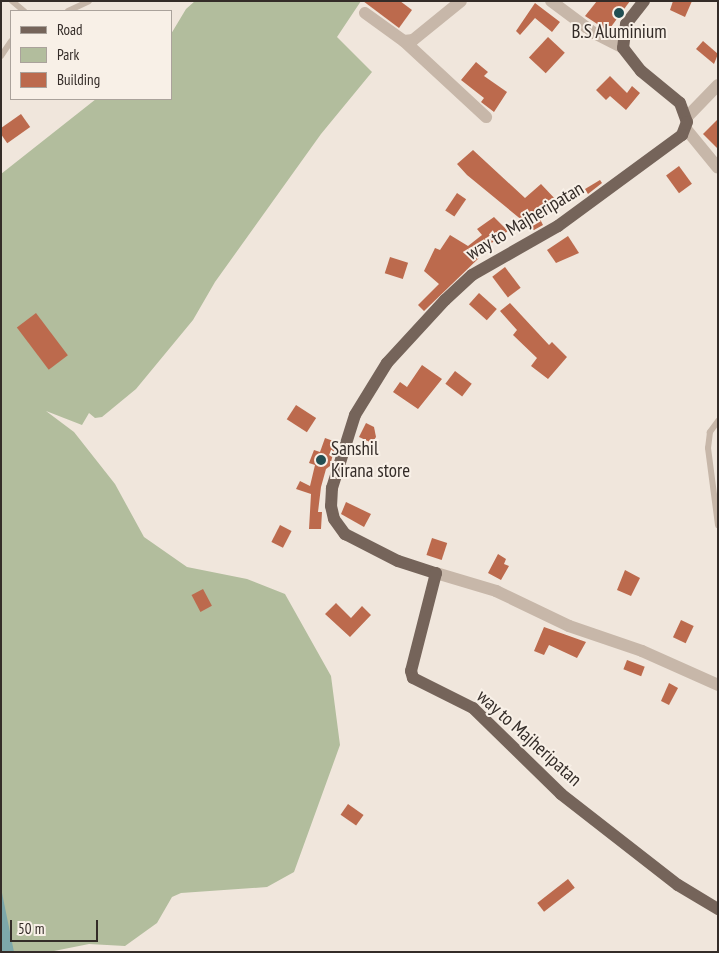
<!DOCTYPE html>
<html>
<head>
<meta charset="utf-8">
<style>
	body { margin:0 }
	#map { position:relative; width:719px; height:953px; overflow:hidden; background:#f0e6dc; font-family:"PT Sans Narrow",sans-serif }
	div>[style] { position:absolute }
	.green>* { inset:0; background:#b2bd9d }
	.water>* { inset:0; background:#7da8aa }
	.building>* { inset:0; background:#bc6a4d; transform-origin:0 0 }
	.lane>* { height:6px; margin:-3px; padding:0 3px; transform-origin:3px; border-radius:3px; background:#c7b7a9 }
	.street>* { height:12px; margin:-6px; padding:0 6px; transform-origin:6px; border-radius:6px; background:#c7b7a9 }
	.primary>* { height:12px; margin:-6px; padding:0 6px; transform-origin:6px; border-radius:6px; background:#75645a }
	.dots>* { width:14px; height:14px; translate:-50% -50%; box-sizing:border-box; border:2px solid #f8f0e7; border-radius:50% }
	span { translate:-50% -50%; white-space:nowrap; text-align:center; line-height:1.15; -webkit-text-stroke:4px #f8f0e7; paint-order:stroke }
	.poi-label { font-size:19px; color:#342c28 }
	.left { translate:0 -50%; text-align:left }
	.street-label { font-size:19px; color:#342c28 }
	.frame { position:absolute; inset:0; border:2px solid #342c28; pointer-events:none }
	.legend { position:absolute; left:10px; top:10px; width:162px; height:90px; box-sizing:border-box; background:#f8f0e7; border:1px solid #aaa29b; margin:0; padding:6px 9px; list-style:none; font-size:15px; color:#342c28 }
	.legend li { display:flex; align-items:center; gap:10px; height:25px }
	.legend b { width:25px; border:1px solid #aaa29b }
	.scale { position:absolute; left:10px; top:920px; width:88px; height:22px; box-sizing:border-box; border:2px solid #342c28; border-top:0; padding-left:6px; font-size:15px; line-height:18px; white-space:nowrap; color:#342c28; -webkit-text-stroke:4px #f8f0e7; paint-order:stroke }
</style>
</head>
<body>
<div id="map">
	<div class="green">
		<i style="clip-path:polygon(195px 1px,361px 1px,337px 37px,372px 72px,321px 134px,215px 282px,193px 320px,136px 389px,102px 417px,95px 418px,89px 413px,82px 425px,46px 411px,74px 432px,115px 484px,144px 537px,187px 567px,247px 579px,285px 594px,331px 676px,340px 745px,294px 872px,267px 887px,181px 893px,172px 897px,157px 923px,125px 946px,89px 944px,49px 952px,1px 952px,1px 174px,96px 99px,171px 99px,171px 34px,186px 9px)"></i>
	</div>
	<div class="water">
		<i style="clip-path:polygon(1px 888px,14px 952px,1px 952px)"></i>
	</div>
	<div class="building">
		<i style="clip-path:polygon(363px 1px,400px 1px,412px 10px,399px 28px)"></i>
		<i style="clip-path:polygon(597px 1px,630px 1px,608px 31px,585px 16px)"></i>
		<i style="clip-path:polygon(673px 1px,692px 1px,685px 17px,670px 10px)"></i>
		<i style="clip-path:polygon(535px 3px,560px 22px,552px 32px,535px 18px,520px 35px,516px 31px)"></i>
		<i style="left:548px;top:37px;width:23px;height:28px;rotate:43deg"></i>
		<i style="clip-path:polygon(703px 41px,718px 54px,714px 64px,696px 49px)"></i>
		<i style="clip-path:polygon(476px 62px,488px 72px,484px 76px,507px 92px,494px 112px,481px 102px,484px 98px,461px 80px)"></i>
		<i style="clip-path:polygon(610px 76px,627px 93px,632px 86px,640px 93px,626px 110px,610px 96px,606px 100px,596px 90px)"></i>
		<i style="left:21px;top:114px;width:16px;height:28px;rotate:55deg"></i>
		<i style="clip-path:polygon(718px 119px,718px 149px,703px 134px)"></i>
		<i style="clip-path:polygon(473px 150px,525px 198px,541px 184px,558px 202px,540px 219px,543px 225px,534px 230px,467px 175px,457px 164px)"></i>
		<i style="left:679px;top:166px;width:22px;height:16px;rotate:54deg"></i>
		<i style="clip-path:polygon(600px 180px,602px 183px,588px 194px,585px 189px)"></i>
		<i style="left:457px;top:193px;width:11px;height:21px;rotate:34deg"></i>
		<i style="clip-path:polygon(494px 217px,508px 231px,478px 253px,480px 257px,424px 311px,418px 305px,439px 284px,424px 271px,435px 248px,440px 250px,450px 235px,468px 246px,482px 235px,477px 229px)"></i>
		<i style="clip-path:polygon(568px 236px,579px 253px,556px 263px,547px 250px)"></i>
		<i style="left:390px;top:257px;width:19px;height:17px;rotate:18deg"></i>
		<i style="left:505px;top:267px;width:26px;height:16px;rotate:53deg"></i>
		<i style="left:479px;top:293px;width:24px;height:15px;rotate:42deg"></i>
		<i style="clip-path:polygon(510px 303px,549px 345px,552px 342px,567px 357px,548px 379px,531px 366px,537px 358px,513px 335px,517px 330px,500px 311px)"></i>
		<i style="left:36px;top:313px;width:53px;height:24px;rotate:53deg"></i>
		<i style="clip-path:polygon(422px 365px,442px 379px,418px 409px,393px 392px,400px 382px,407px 387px)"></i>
		<i style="left:455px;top:371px;width:21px;height:16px;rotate:37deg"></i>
		<i style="left:296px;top:405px;width:24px;height:17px;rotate:33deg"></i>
		<i style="clip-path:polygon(366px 423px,374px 427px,376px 437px,372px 443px,359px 437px)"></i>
		<i style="clip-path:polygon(325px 438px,336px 442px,330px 466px,326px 469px,321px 487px,318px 512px,322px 512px,321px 529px,309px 529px,311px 494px,296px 489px,300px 481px,310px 486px,315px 465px,309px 463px,314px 450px,320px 452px)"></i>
		<i style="clip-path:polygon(346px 502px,371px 514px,364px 527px,341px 514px)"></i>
		<i style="left:280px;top:525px;width:13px;height:19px;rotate:27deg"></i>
		<i style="left:432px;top:538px;width:16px;height:18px;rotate:18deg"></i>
		<i style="clip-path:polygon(498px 554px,506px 559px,504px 564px,509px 566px,501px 580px,488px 573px)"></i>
		<i style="clip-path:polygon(625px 570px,640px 578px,631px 596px,617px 590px)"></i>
		<i style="left:203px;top:589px;width:19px;height:13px;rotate:62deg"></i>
		<i style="clip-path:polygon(336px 603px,351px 618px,362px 606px,371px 615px,350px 637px,325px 614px)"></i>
		<i style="left:681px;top:620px;width:14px;height:19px;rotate:25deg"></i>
		<i style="clip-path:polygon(544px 627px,586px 642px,577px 658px,549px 645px,544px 655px,534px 651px)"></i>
		<i style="left:627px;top:660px;width:19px;height:10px;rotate:21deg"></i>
		<i style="clip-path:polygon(669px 683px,678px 688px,669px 705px,661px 701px)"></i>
		<i style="left:348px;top:804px;width:19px;height:13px;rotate:35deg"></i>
		<i style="left:568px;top:879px;width:11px;height:39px;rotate:52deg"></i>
	</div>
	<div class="lane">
		<i style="left:12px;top:1px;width:16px;rotate:40deg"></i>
		<i style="left:68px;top:11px;width:23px;rotate:-25deg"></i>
		<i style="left:1px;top:56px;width:18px;rotate:-56deg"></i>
		<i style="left:718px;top:421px;width:14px;rotate:126deg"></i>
		<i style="left:710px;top:432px;width:16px;rotate:97deg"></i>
		<i style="left:708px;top:448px;width:78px;rotate:82.6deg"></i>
	</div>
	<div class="street">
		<i style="left:461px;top:1px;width:62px;rotate:140.9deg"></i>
		<i style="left:413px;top:40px;width:9px;rotate:174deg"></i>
		<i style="left:404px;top:41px;width:112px;rotate:42.8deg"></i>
		<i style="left:551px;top:1px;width:54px;rotate:36.7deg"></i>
		<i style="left:594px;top:33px;width:33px;rotate:27deg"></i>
		<i style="left:365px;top:13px;width:48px;rotate:35.7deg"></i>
		<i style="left:686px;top:118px;width:46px;rotate:-45.9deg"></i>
		<i style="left:686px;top:129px;width:50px;rotate:50.6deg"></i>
		<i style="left:436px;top:573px;width:63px;rotate:16.7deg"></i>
		<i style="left:496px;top:591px;width:81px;rotate:25.6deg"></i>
		<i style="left:569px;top:626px;width:77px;rotate:18.9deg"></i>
		<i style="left:642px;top:651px;width:83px;rotate:24.1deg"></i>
	</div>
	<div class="primary">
		<i style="left:644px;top:1px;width:29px;rotate:128deg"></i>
		<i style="left:626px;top:24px;width:24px;rotate:97deg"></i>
		<i style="left:623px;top:48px;width:29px;rotate:52deg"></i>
		<i style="left:641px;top:71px;width:50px;rotate:39.4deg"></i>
		<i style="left:680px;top:103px;width:20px;rotate:70deg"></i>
		<i style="left:687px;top:122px;width:14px;rotate:111deg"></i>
		<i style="left:682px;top:135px;width:154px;rotate:143.7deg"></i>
		<i style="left:558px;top:226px;width:99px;rotate:150.3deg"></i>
		<i style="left:472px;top:275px;width:37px;rotate:137deg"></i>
		<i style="left:445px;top:300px;width:86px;rotate:132.6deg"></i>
		<i style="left:387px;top:363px;width:61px;rotate:121.6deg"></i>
		<i style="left:355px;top:415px;width:77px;rotate:107.5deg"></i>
		<i style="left:332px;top:488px;width:18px;rotate:93deg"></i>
		<i style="left:331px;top:506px;width:13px;rotate:77deg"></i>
		<i style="left:334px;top:519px;width:19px;rotate:54deg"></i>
		<i style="left:345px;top:534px;width:59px;rotate:27deg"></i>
		<i style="left:398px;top:561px;width:40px;rotate:18deg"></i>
		<i style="left:436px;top:573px;width:101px;rotate:104.3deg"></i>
		<i style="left:411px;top:671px;width:7px;rotate:74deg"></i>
		<i style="left:413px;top:678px;width:67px;rotate:26.6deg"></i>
		<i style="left:473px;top:708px;width:123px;rotate:44.3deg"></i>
		<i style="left:561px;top:794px;width:148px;rotate:37.9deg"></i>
		<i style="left:678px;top:885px;width:47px;rotate:31deg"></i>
	</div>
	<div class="dots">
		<i style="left:619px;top:13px;background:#214e52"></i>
		<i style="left:321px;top:460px;background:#214e52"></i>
	</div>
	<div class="poi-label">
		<span style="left:619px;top:32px">B.S Aluminium</span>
		<span class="left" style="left:331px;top:460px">Sanshil<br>Kirana store</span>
	</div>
	<div class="street-label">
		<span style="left:525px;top:221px;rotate:-31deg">way to Majheripatan</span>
		<span style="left:529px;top:738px;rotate:42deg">way to Majheripatan</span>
	</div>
	<div class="frame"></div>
	<ul class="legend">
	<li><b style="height:6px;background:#75645a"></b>Road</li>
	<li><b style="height:14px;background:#b2bd9d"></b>Park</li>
	<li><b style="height:14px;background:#bc6a4d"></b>Building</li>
	</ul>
	<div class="scale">50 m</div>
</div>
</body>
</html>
